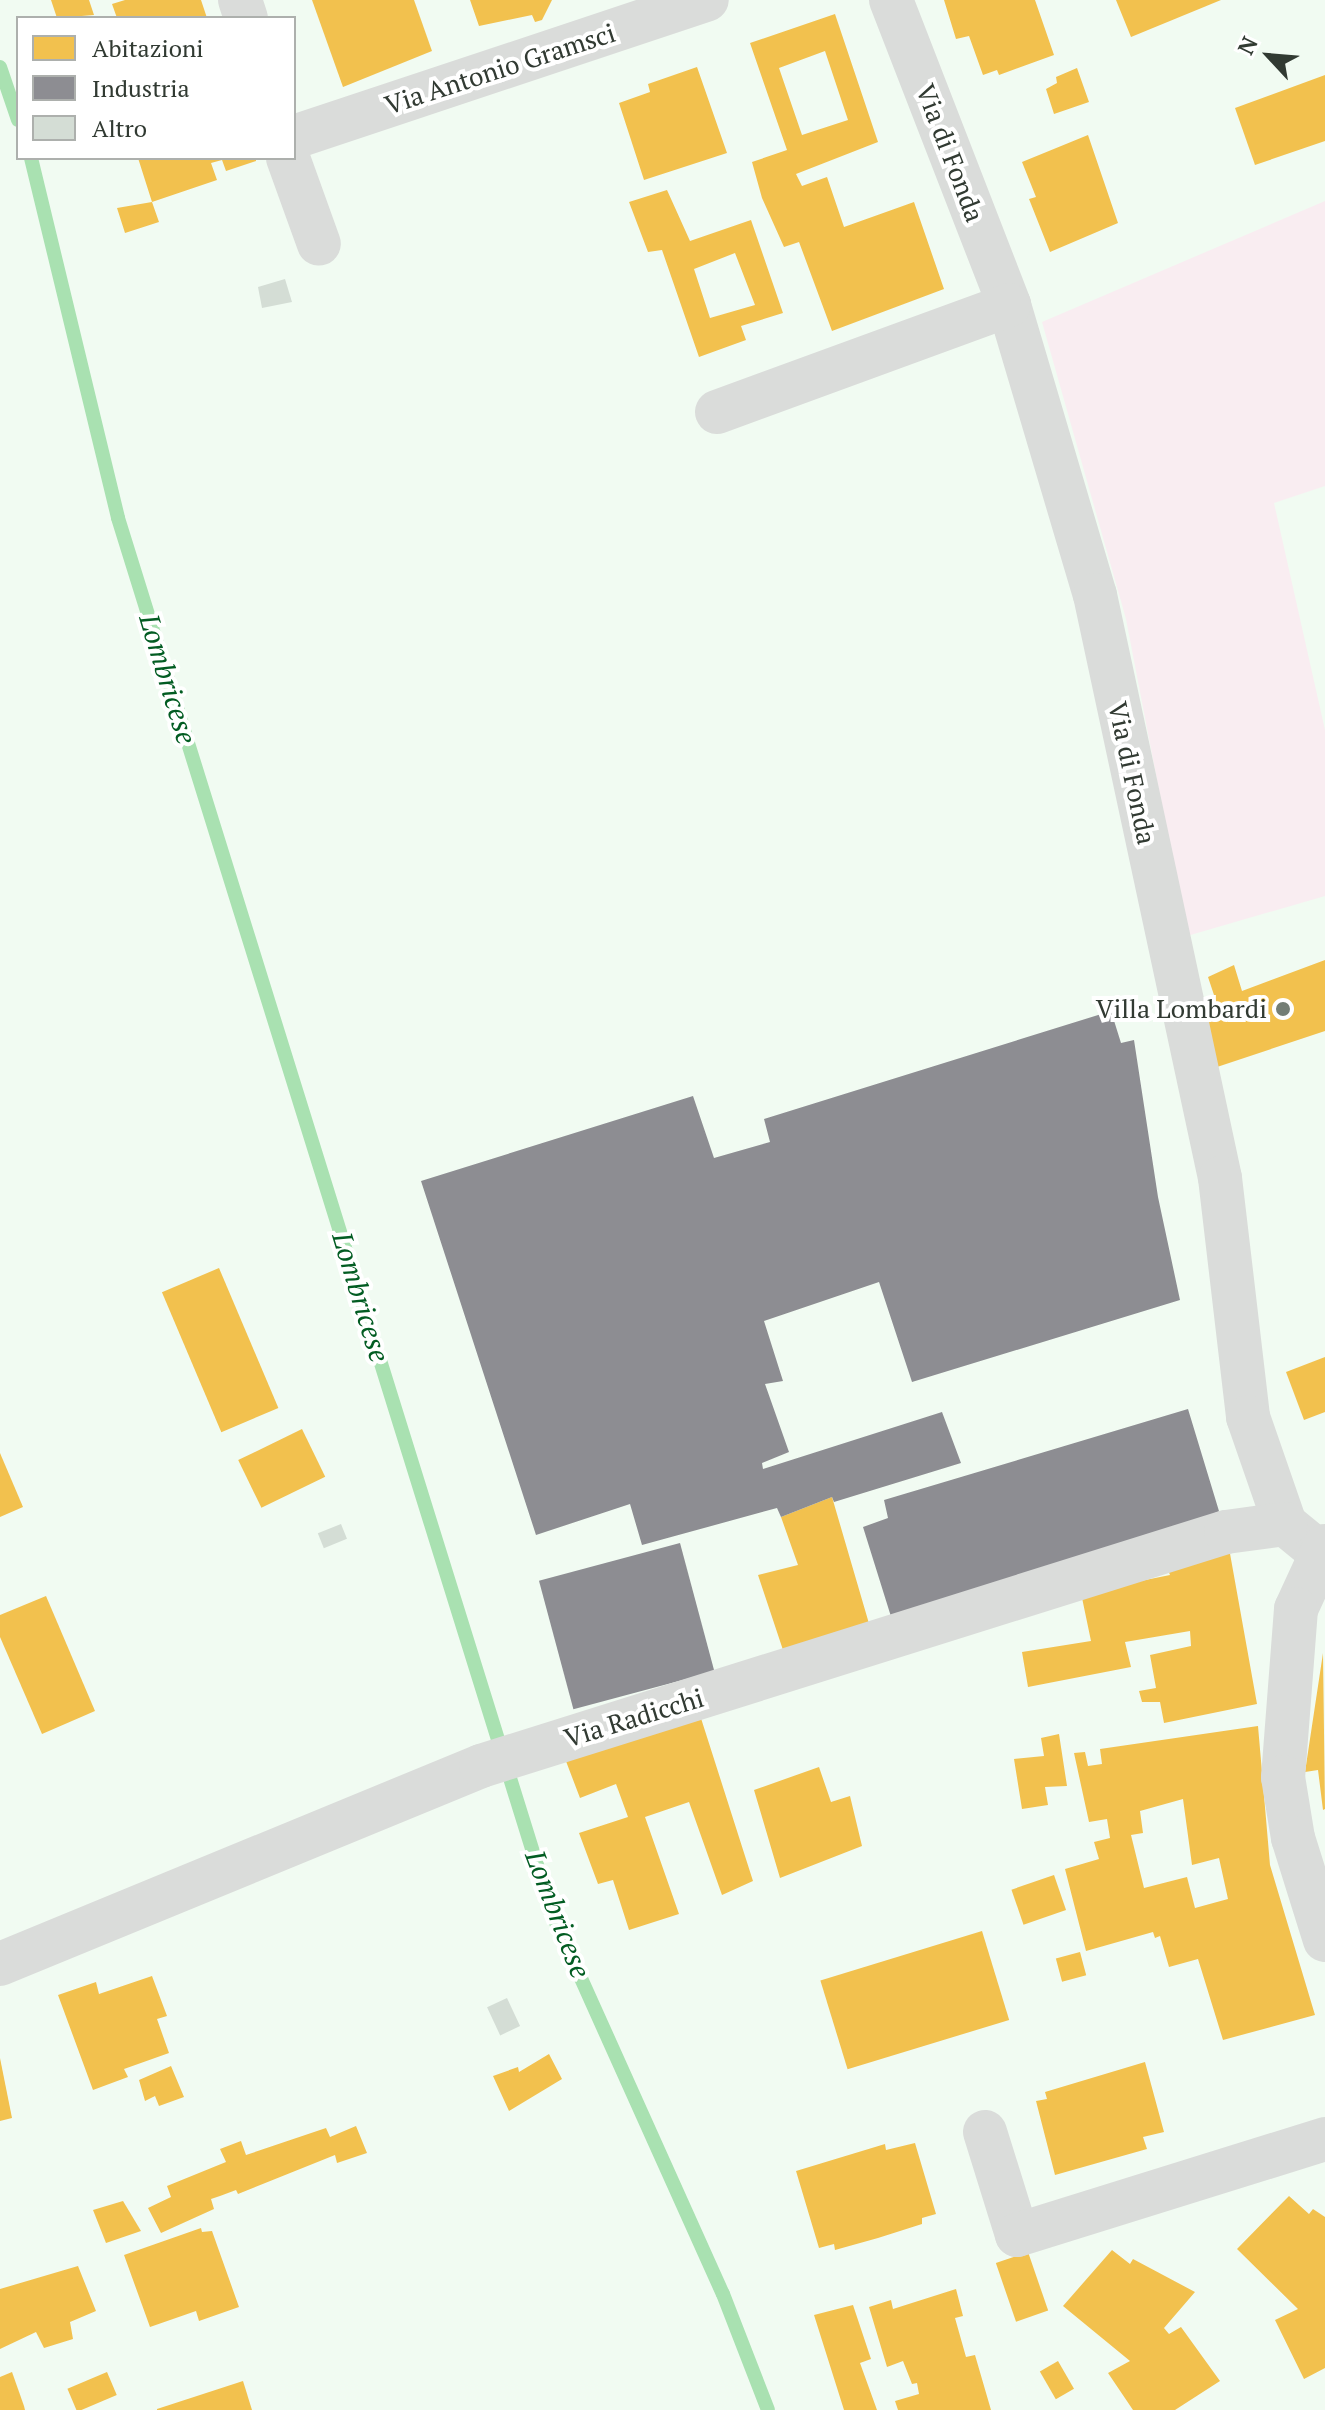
<!DOCTYPE html>
<html>
<head>
<meta charset="utf-8">
<style>
	body { margin:0 }
	#map { position:relative; width:1325px; height:2410px; overflow:hidden; background:#f1fbf2; font-family:"PT Serif",serif }
	div>[style] { position:absolute }
	.green>* { inset:0; background:#f9edf1 }
	.homes>* { inset:0; background:#f2c14e; transform-origin:0 0 }
	.industry>* { inset:0; background:#8d8d92; transform-origin:0 0 }
	.stream>* { height:14px; margin:-7px; padding:0 7px; transform-origin:7px; border-radius:7px; background:#a9e1b1 }
	.building>* { inset:0; background:#d4ddd5; transform-origin:0 0 }
	.minor>* { height:44px; margin:-22px; padding:0 22px; transform-origin:22px; border-radius:22px; background:#dadcda }
	.dots>* { width:22px; height:22px; translate:-50% -50%; box-sizing:border-box; border:4px solid #fff; border-radius:50% }
	span { translate:-50% -50%; white-space:nowrap; text-align:center; line-height:1.15; -webkit-text-stroke:8px #fff; paint-order:stroke }
	.street-label { font-size:26px; color:#313a32 }
	.poi-label { font-size:26px; color:#313a32 }
	.right { translate:-100% -50%; text-align:right }
	.water-label { font-size:28px; color:#025c22; font-style:italic }
	.legend { position:absolute; left:16px; top:16px; width:280px; height:144px; box-sizing:border-box; background:#fff; border:2px solid #adb0ad; margin:0; padding:10px 14px; list-style:none; font-size:24px; color:#313a32 }
	.legend li { display:flex; align-items:center; gap:16px; height:40px }
	.legend b { width:40px; border:2px solid #adb0ad }
	.north { position:absolute; left:1229px; top:16px; width:80px; height:80px; -webkit-text-stroke:6px #fff; paint-order:stroke; rotate:296deg; font-size:22px; font-weight:700; line-height:32px; text-align:center; color:#313a32 }
	.north::after { content:''; display:block; margin:auto; width:28px; height:36px; background:#313a32; clip-path:polygon(50% 0,100% 100%,50% 72%,0 100%) }
</style>
</head>
<body>
<div id="map">
	<div class="green">
		<i style="clip-path:polygon(1325px 201px,1325px 486px,1274px 503px,1325px 730px,1325px 896px,1187px 936px,1126px 619px,1042px 322px)"></i>
	</div>
	<div class="homes">
		<i style="clip-path:polygon(51px 0,89px 0,94px 15px,57px 18px)"></i>
		<i style="clip-path:polygon(125px 0,201px 0,207px 18px,117px 18px,112px 4px)"></i>
		<i style="clip-path:polygon(312px 0,414px 0,432px 51px,343px 87px)"></i>
		<i style="clip-path:polygon(470px 0,552px 0,542px 20px,535px 22px,532px 15px,479px 26px)"></i>
		<i style="clip-path:polygon(944px 0,1035px 0,1054px 55px,999px 75px,997px 70px,983px 75px,969px 36px,956px 39px)"></i>
		<i style="clip-path:polygon(1116px 0,1221px 0,1131px 37px)"></i>
		<i style="clip-path:polygon(evenodd,835px 14px,878px 142px,796px 174px,802px 186px,827px 177px,844px 227px,914px 202px,944px 289px,832px 331px,799px 242px,784px 247px,762px 198px,752px 162px,787px 150px,750px 43px,835px 14px,825px 51px,848px 120px,802px 135px,779px 68px,825px 51px)"></i>
		<i style="clip-path:polygon(697px 67px,727px 153px,644px 180px,619px 103px,650px 92px,648px 84px)"></i>
		<i style="clip-path:polygon(1077px 68px,1089px 102px,1054px 114px,1046px 89px,1057px 83px,1056px 77px)"></i>
		<i style="clip-path:polygon(1325px 75px,1325px 141px,1255px 165px,1235px 108px)"></i>
		<i style="clip-path:polygon(1088px 135px,1118px 223px,1050px 252px,1029px 199px,1036px 197px,1022px 162px)"></i>
		<i style="clip-path:polygon(138px 158px,256px 158px,256px 161px,226px 171px,222px 160px,211px 163px,217px 180px,152px 202px,159px 222px,125px 233px,117px 208px,152px 202px)"></i>
		<i style="clip-path:polygon(evenodd,667px 190px,690px 241px,751px 220px,783px 313px,741px 326px,746px 340px,699px 357px,662px 250px,648px 252px,629px 202px,667px 190px,735px 253px,755px 305px,710px 318px,694px 269px,735px 253px)"></i>
		<i style="clip-path:polygon(1325px 960px,1325px 1031px,1211px 1069px,1195px 1009px,1216px 1001px,1208px 977px,1234px 965px,1242px 991px)"></i>
		<i style="left:219px;top:1268px;width:152px;height:62px;rotate:67deg"></i>
		<i style="clip-path:polygon(1325px 1357px,1325px 1412px,1304px 1420px,1286px 1372px)"></i>
		<i style="left:302px;top:1429px;width:53px;height:71px;rotate:64deg"></i>
		<i style="clip-path:polygon(0 1453px,23px 1507px,0 1517px)"></i>
		<i style="clip-path:polygon(832px 1497px,870px 1627px,783px 1650px,758px 1575px,798px 1565px,781px 1517px)"></i>
		<i style="clip-path:polygon(1229px 1548px,1257px 1704px,1164px 1723px,1160px 1702px,1142px 1702px,1139px 1691px,1156px 1688px,1150px 1655px,1191px 1646px,1190px 1631px,1125px 1642px,1131px 1667px,1028px 1687px,1022px 1652px,1091px 1641px,1081px 1593px,1170px 1575px,1164px 1560px)"></i>
		<i style="clip-path:polygon(46px 1596px,95px 1711px,42px 1734px,0 1637px,0 1615px)"></i>
		<i style="clip-path:polygon(1323px 1653px,1325px 1809px,1323px 1810px,1318px 1770px,1305px 1772px)"></i>
		<i style="clip-path:polygon(699px 1712px,753px 1881px,722px 1895px,689px 1802px,645px 1817px,679px 1914px,629px 1930px,613px 1880px,598px 1884px,579px 1833px,628px 1817px,616px 1784px,580px 1798px,564px 1756px)"></i>
		<i style="clip-path:polygon(evenodd,1258px 1726px,1270px 1865px,1315px 2015px,1223px 2040px,1198px 1959px,1169px 1967px,1160px 1936px,1155px 1938px,1153px 1932px,1086px 1951px,1065px 1869px,1099px 1859px,1094px 1842px,1110px 1838px,1107px 1819px,1089px 1822px,1074px 1753px,1085px 1752px,1088px 1766px,1102px 1764px,1100px 1749px,1258px 1726px,1183px 1799px,1192px 1865px,1219px 1858px,1228px 1899px,1195px 1908px,1187px 1877px,1144px 1888px,1131px 1835px,1143px 1833px,1140px 1811px,1183px 1799px)"></i>
		<i style="clip-path:polygon(1059px 1734px,1067px 1786px,1045px 1787px,1048px 1805px,1022px 1809px,1014px 1759px,1044px 1756px,1041px 1738px)"></i>
		<i style="clip-path:polygon(819px 1767px,831px 1802px,850px 1796px,862px 1846px,780px 1878px,754px 1790px)"></i>
		<i style="left:1054px;top:1875px;width:37px;height:45px;rotate:71deg"></i>
		<i style="left:982px;top:1931px;width:93px;height:169px;rotate:73deg"></i>
		<i style="left:1080px;top:1952px;width:24px;height:25px;rotate:75deg"></i>
		<i style="clip-path:polygon(152px 1976px,167px 2016px,157px 2019px,169px 2053px,124px 2069px,128px 2077px,93px 2090px,58px 1995px,96px 1982px,99px 1994px)"></i>
		<i style="clip-path:polygon(549px 2054px,562px 2079px,509px 2111px,493px 2076px,518px 2067px,519px 2072px)"></i>
		<i style="clip-path:polygon(0 2058px,12px 2118px,0 2121px)"></i>
		<i style="clip-path:polygon(1145px 2062px,1164px 2132px,1143px 2137px,1147px 2149px,1055px 2175px,1036px 2101px,1047px 2099px,1045px 2092px)"></i>
		<i style="clip-path:polygon(171px 2066px,184px 2097px,159px 2106px,155px 2096px,145px 2101px,139px 2080px)"></i>
		<i style="clip-path:polygon(356px 2126px,367px 2153px,337px 2163px,335px 2155px,238px 2194px,236px 2190px,220px 2196px,211px 2199px,214px 2209px,161px 2233px,148px 2208px,171px 2197px,167px 2186px,226px 2162px,220px 2149px,241px 2141px,246px 2155px,326px 2128px,330px 2137px)"></i>
		<i style="clip-path:polygon(915px 2143px,936px 2214px,922px 2218px,922px 2224px,878px 2238px,835px 2250px,834px 2244px,819px 2248px,796px 2171px,885px 2144px,886px 2150px)"></i>
		<i style="clip-path:polygon(1289px 2196px,1309px 2214px,1313px 2209px,1325px 2217px,1325px 2368px,1304px 2379px,1275px 2320px,1298px 2309px,1237px 2249px)"></i>
		<i style="clip-path:polygon(123px 2201px,141px 2231px,106px 2243px,93px 2210px)"></i>
		<i style="clip-path:polygon(201px 2228px,202px 2232px,212px 2231px,239px 2307px,199px 2321px,196px 2311px,150px 2327px,124px 2255px)"></i>
		<i style="clip-path:polygon(1112px 2250px,1130px 2264px,1133px 2259px,1195px 2292px,1164px 2328px,1169px 2334px,1181px 2327px,1220px 2381px,1175px 2410px,1133px 2410px,1108px 2373px,1130px 2361px,1063px 2306px)"></i>
		<i style="left:1028px;top:2252px;width:62px;height:34px;rotate:71deg"></i>
		<i style="clip-path:polygon(78px 2266px,96px 2311px,70px 2322px,73px 2339px,44px 2348px,36px 2332px,0 2349px,0 2289px)"></i>
		<i style="clip-path:polygon(956px 2289px,963px 2316px,955px 2318px,966px 2357px,975px 2355px,991px 2410px,898px 2410px,895px 2401px,919px 2394px,917px 2383px,912px 2384px,903px 2361px,887px 2367px,869px 2307px,891px 2300px,893px 2309px)"></i>
		<i style="clip-path:polygon(853px 2305px,871px 2359px,860px 2363px,877px 2410px,844px 2410px,814px 2315px)"></i>
		<i style="left:1058px;top:2361px;width:32px;height:21px;rotate:60deg"></i>
		<i style="clip-path:polygon(12px 2372px,24px 2406px,25px 2410px,0 2410px,0 2377px)"></i>
		<i style="left:107px;top:2372px;width:25px;height:43px;rotate:67deg"></i>
		<i style="clip-path:polygon(243px 2381px,252px 2410px,157px 2410px,157px 2409px)"></i>
	</div>
	<div class="industry">
		<i style="clip-path:polygon(1111px 1011px,1121px 1043px,1134px 1040px,1158px 1197px,1180px 1300px,912px 1382px,879px 1282px,764px 1321px,783px 1381px,765px 1384px,789px 1452px,762px 1463px,763px 1469px,942px 1412px,961px 1463px,834px 1502px,832px 1497px,781px 1517px,777px 1508px,642px 1545px,630px 1504px,536px 1535px,421px 1181px,693px 1096px,714px 1158px,770px 1142px,764px 1119px)"></i>
		<i style="clip-path:polygon(1188px 1409px,1222px 1521px,893px 1623px,863px 1527px,888px 1518px,884px 1500px)"></i>
		<i style="left:680px;top:1543px;width:133px;height:146px;rotate:75deg"></i>
	</div>
	<div class="stream">
		<i style="left:0;top:67px;width:56px;rotate:71.2deg"></i>
		<i style="left:31px;top:158px;width:370px;rotate:76.4deg"></i>
		<i style="left:118px;top:518px;width:1464px;rotate:72.72deg"></i>
		<i style="left:553px;top:1916px;width:414px;rotate:65.8deg"></i>
		<i style="left:723px;top:2294px;width:124px;rotate:68.8deg"></i>
	</div>
	<div class="building">
		<i style="clip-path:polygon(285px 279px,292px 302px,262px 308px,258px 287px)"></i>
		<i style="left:341px;top:1524px;width:16px;height:25px;rotate:68deg"></i>
		<i style="left:507px;top:1998px;width:31px;height:22px;rotate:65deg"></i>
	</div>
	<div class="minor">
		<i style="left:240px;top:0;width:19px;rotate:72deg"></i>
		<i style="left:891px;top:0;width:327px;rotate:68.8deg"></i>
		<i style="left:1009px;top:305px;width:302px;rotate:73.5deg"></i>
		<i style="left:1095px;top:595px;width:596px;rotate:77.9deg"></i>
		<i style="left:1220px;top:1178px;width:241px;rotate:83.3deg"></i>
		<i style="left:1248px;top:1417px;width:113px;rotate:70.9deg"></i>
		<i style="left:1285px;top:1524px;width:43px;rotate:39.3deg"></i>
		<i style="left:294px;top:137px;width:435px;rotate:-18.4deg"></i>
		<i style="left:288px;top:158px;width:91px;rotate:70.2deg"></i>
		<i style="left:717px;top:412px;width:311px;rotate:-20.1deg"></i>
		<i style="left:1325px;top:1546px;width:69px;rotate:114.7deg"></i>
		<i style="left:1296px;top:1609px;width:169px;rotate:94.4deg"></i>
		<i style="left:1283px;top:1777px;width:62px;rotate:80.7deg"></i>
		<i style="left:1293px;top:1838px;width:107px;rotate:72.6deg"></i>
		<i style="left:0;top:1964px;width:520px;rotate:-22.37deg"></i>
		<i style="left:481px;top:1766px;width:781px;rotate:-17.44deg"></i>
		<i style="left:1226px;top:1532px;width:60px;rotate:-7.7deg"></i>
		<i style="left:985px;top:2132px;width:108px;rotate:72.7deg"></i>
		<i style="left:1017px;top:2235px;width:323px;rotate:-17.3deg"></i>
	</div>
	<div class="dots">
		<i style="left:1283px;top:1009px;background:#747e75"></i>
	</div>
	<div class="street-label">
		<span style="left:500px;top:69px;rotate:-18deg">Via Antonio Gramsci</span>
		<span style="left:950px;top:153px;rotate:69deg">Via di Fonda</span>
		<span style="left:1132px;top:773px;rotate:78deg">Via di Fonda</span>
		<span style="left:634px;top:1718px;rotate:-17deg">Via Radicchi</span>
	</div>
	<div class="poi-label">
		<span class="right" style="left:1267px;top:1009px">Villa Lombardi</span>
	</div>
	<div class="water-label">
		<span style="left:168px;top:679px;rotate:73deg">Lombricese</span>
		<span style="left:361px;top:1297px;rotate:73deg">Lombricese</span>
		<span style="left:558px;top:1914px;rotate:69deg">Lombricese</span>
	</div>
	<ul class="legend">
	<li><b style="height:22px;background:#f2c14e"></b>Abitazioni</li>
	<li><b style="height:22px;background:#8d8d92"></b>Industria</li>
	<li><b style="height:22px;background:#d4ddd5"></b>Altro</li>
	</ul>
	<div class="north">N</div>
</div>
</body>
</html>
